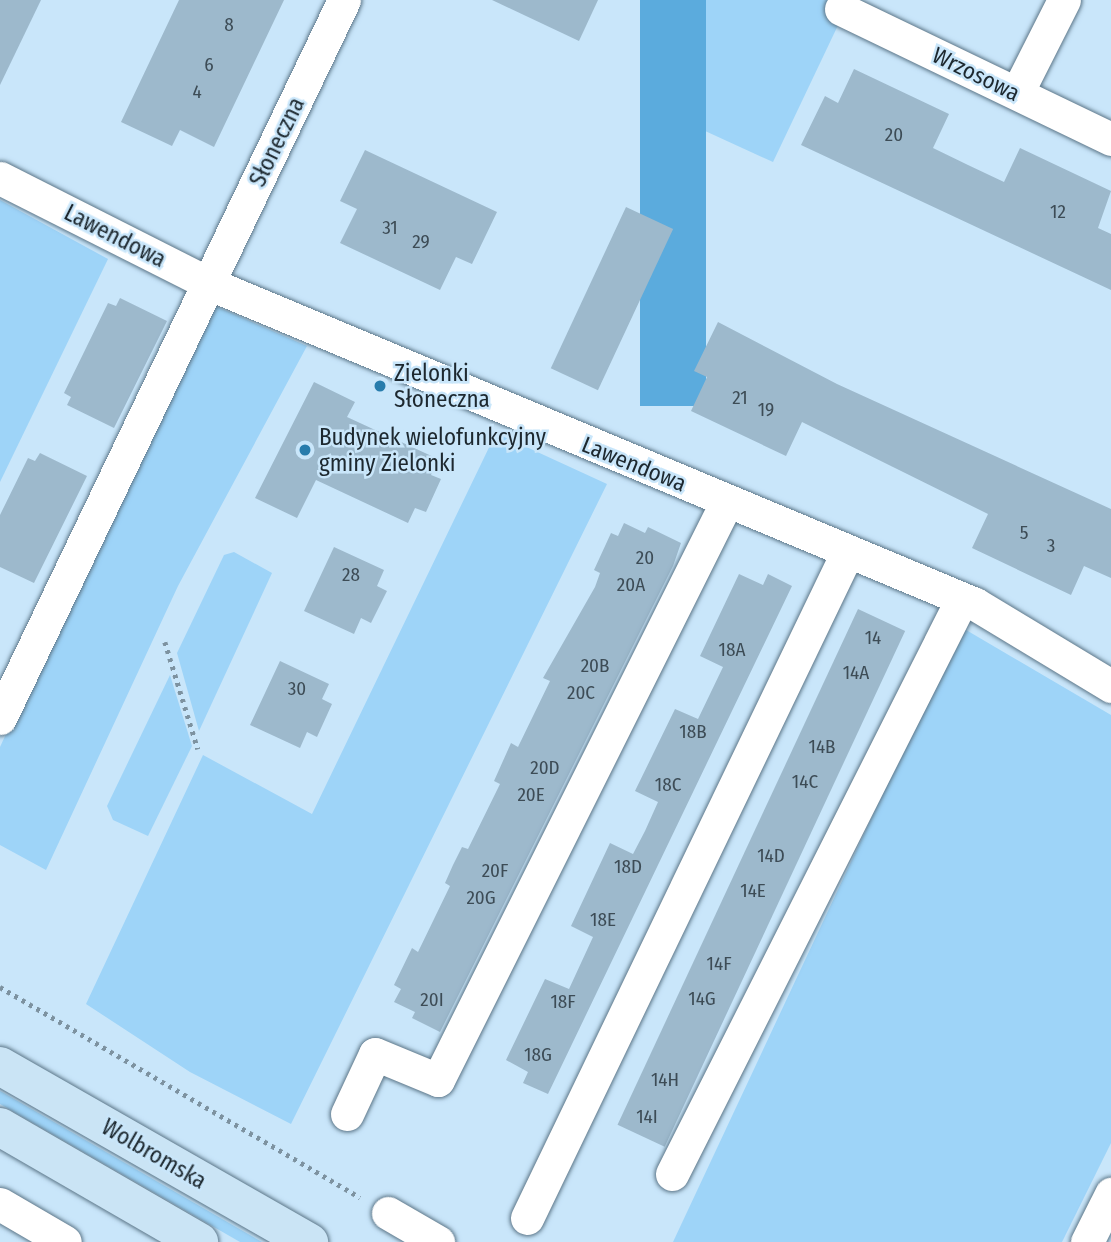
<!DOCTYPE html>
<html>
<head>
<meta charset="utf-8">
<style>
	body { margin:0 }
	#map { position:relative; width:1111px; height:1242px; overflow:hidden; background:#c9e6fa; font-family:"Fira Sans Condensed",sans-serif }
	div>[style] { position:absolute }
	.green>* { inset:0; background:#9ed4f8 }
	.forest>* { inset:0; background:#5babdd; transform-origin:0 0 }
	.building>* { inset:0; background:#9db9cc; transform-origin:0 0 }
	.path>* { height:4.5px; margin-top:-2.25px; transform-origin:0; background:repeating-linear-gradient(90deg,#7d92a0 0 3.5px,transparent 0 8.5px) }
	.roads { filter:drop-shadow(0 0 2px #5c7688) drop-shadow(0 0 2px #5c7688) }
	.minor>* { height:33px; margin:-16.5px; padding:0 16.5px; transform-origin:16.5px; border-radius:16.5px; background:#fff }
	.major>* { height:38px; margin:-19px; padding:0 19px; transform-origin:19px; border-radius:19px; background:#cae4f5 }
	.dots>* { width:19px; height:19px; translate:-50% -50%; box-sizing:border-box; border:4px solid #c9e6fa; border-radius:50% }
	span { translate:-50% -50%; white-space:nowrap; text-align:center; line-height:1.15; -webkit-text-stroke:5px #c9e6fa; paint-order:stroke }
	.number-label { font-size:19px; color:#3d4c56 }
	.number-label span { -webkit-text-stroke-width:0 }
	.street-label { font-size:23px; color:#1d282f }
	.poi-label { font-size:23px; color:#1d282f }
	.left { translate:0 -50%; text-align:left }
</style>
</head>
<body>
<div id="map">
	<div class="green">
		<i style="clip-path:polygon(706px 0,850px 0,773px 162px,655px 108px)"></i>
		<i style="clip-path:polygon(0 200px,108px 259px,0 482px)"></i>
		<i style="clip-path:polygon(206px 302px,307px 346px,178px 586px,46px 870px,0 845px,0 747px)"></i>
		<i style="clip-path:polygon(496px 433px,607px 484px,291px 1124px,190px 1072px,86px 1004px,203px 755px,312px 814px)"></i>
		<i style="clip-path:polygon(234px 552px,272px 573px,199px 731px,177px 653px,224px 555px)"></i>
		<i style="clip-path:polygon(961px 627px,1111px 715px,1111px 1143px,1062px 1242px,673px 1242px)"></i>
		<i style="clip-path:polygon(170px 675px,192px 746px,148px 836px,113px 820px,107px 806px)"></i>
		<i style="clip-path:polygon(0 1091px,2px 1092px,262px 1242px,240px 1242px,0 1104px)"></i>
	</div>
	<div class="forest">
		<i style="left:640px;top:0;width:66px;height:406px"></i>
	</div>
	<div class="building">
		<i style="clip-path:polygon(0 0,41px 0,0 85px)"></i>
		<i style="clip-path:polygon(179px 0,284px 0,214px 147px,180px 130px,172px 146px,121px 122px)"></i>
		<i style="clip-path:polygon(492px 0,598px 0,579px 41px)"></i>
		<i style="clip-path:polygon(854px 69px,949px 114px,933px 148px,968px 165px,1004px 182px,1020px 148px,1111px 191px,1098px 228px,1111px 234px,1111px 290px,801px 145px,825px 96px,838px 103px)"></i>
		<i style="clip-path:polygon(365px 150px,497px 212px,472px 264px,456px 257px,440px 290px,340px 243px,357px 209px,340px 201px)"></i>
		<i style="left:626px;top:207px;width:52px;height:178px;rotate:25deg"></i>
		<i style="clip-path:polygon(120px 298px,167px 321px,114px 428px,67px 405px,71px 397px,64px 393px,108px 303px,116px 306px)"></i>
		<i style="clip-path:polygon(718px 322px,837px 384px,1111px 509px,1111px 578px,1084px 566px,1071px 595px,972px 548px,988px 514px,802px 422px,786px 456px,691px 411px,707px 377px,694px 371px)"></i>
		<i style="clip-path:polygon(314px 382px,355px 402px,347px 417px,438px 459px,431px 475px,441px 479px,426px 512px,415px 508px,408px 523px,316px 480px,297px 518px,255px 498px)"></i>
		<i style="clip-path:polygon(40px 453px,87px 476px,34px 583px,0 567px,0 515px,28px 458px,35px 461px)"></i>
		<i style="clip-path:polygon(624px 523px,645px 533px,648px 527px,681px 543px,673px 566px,440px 1032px,412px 1018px,415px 1012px,394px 1002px,401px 989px,394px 985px,412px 948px,418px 952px,450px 886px,445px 883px,453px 865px,462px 847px,468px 849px,500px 784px,494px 781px,511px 743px,518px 747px,550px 681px,543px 678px,595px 587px,600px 573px,594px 570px,611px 533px,618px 536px)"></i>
		<i style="clip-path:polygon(334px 547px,384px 570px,377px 586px,387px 591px,371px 623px,361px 618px,354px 634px,304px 611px)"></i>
		<i style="clip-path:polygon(739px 574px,763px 585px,768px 574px,792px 586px,548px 1094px,523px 1083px,528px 1072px,506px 1060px,545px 979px,569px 989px,593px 937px,571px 926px,610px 843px,633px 854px,645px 831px,658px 802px,635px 791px,675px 709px,698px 719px,723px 667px,700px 656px)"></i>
		<i style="left:858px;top:609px;width:52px;height:569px;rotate:25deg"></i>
		<i style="clip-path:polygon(280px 661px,329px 684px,322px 699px,332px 704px,317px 737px,307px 732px,300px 748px,250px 725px)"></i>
	</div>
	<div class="path">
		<i style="left:165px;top:642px;width:112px;rotate:72.9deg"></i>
		<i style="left:0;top:987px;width:417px;rotate:30.3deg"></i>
	</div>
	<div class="roads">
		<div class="minor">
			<i style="left:841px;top:9px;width:300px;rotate:25.7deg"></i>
			<i style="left:1017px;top:93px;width:104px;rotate:-63.2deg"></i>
			<i style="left:0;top:178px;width:235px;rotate:26.8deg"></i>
			<i style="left:210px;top:284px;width:829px;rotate:22.7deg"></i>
			<i style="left:975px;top:604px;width:159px;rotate:31.1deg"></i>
			<i style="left:0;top:718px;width:796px;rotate:-64.4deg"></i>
			<i style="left:347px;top:1114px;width:66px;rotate:-65deg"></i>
			<i style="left:375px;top:1054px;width:68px;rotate:22.4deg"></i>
			<i style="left:438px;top:1080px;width:647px;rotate:-63.47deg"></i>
			<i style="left:672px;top:1174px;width:644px;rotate:-63.24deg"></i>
			<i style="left:0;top:1204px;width:75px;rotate:30.3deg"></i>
			<i style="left:388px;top:1213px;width:58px;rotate:30.1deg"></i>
			<i style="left:527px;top:1218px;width:740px;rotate:-64.3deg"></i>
			<i style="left:1087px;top:1242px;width:54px;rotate:-63.4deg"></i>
		</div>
		<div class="major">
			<i style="left:0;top:1066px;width:356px;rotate:29.7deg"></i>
			<i style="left:0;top:1127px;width:230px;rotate:30deg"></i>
		</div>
	</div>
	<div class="dots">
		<i style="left:380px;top:386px;background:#277cac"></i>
		<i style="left:305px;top:450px;background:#277cac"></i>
	</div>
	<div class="number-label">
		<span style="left:229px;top:25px">8</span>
		<span style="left:209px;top:65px">6</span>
		<span style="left:197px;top:92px">4</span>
		<span style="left:894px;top:135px">20</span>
		<span style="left:1058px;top:212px">12</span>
		<span style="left:390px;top:228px">31</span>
		<span style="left:421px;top:242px">29</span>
		<span style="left:740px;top:398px">21</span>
		<span style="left:766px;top:410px">19</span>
		<span style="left:1024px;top:533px">5</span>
		<span style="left:1051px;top:546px">3</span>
		<span style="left:645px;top:558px">20</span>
		<span style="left:351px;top:575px">28</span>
		<span style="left:631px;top:585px">20A</span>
		<span style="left:873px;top:638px">14</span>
		<span style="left:732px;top:650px">18A</span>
		<span style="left:595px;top:666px">20B</span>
		<span style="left:856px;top:673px">14A</span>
		<span style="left:297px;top:689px">30</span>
		<span style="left:581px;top:693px">20C</span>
		<span style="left:693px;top:732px">18B</span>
		<span style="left:822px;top:747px">14B</span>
		<span style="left:545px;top:768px">20D</span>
		<span style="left:805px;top:782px">14C</span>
		<span style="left:668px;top:785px">18C</span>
		<span style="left:531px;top:795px">20E</span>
		<span style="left:771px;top:856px">14D</span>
		<span style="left:628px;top:867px">18D</span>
		<span style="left:495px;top:871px">20F</span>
		<span style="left:753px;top:891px">14E</span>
		<span style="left:481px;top:898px">20G</span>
		<span style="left:603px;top:920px">18E</span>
		<span style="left:719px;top:964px">14F</span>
		<span style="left:702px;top:999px">14G</span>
		<span style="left:432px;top:1000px">20I</span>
		<span style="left:563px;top:1002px">18F</span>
		<span style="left:538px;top:1055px">18G</span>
		<span style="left:665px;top:1080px">14H</span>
		<span style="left:647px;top:1117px">14I</span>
	</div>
	<div class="street-label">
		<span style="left:976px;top:74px;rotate:26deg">Wrzosowa</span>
		<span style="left:277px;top:142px;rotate:-64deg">Słoneczna</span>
		<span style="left:115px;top:236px;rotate:27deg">Lawendowa</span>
		<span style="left:634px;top:464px;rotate:22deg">Lawendowa</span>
		<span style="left:154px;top:1154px;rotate:30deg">Wolbromska</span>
	</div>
	<div class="poi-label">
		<span class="left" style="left:394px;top:386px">Zielonki<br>Słoneczna</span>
		<span class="left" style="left:319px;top:450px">Budynek wielofunkcyjny<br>gminy Zielonki</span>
	</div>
</div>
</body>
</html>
